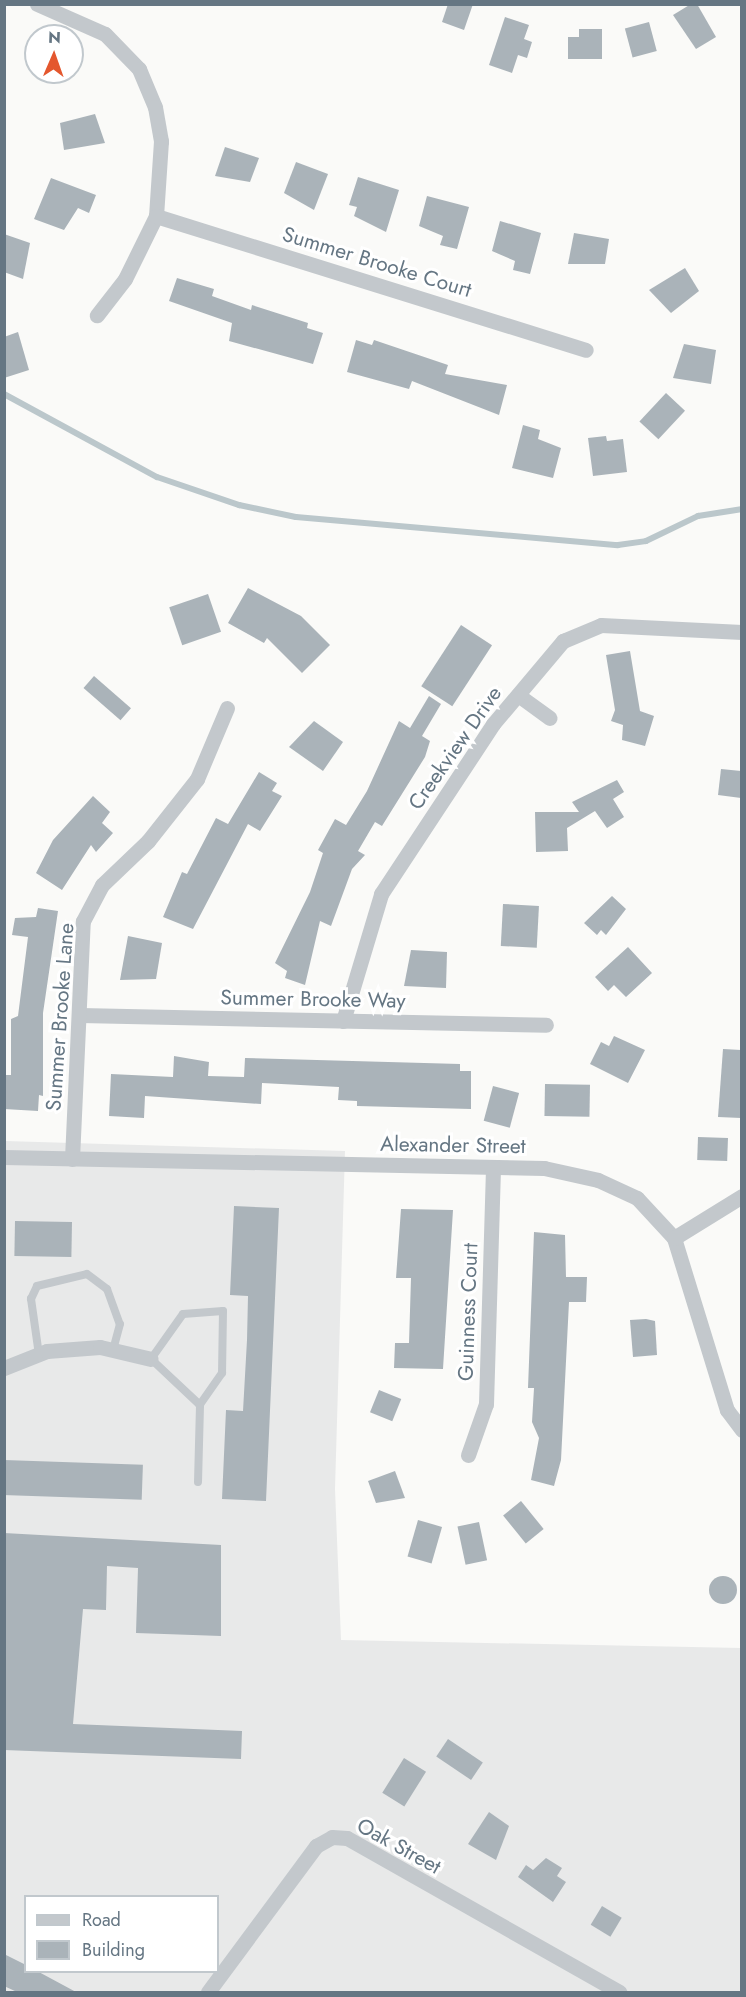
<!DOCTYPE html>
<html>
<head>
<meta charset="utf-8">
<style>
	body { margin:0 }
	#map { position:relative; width:746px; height:1997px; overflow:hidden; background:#fafaf8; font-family:Jost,sans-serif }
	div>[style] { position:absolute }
	.built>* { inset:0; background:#e8e9e9 }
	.stream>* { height:6px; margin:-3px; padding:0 3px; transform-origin:3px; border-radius:3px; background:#bbc7cb }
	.building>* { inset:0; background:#aab3b9; transform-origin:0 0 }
	.round { border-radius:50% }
	.service>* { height:8px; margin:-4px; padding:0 4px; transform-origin:4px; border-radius:4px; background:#c3c8cc }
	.minor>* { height:15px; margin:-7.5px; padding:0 7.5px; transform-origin:7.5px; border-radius:7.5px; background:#c3c8cc }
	span { translate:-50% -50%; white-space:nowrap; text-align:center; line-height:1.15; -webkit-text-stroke:6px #fff; paint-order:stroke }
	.street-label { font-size:21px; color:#657683 }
	.frame { position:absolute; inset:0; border:6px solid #657683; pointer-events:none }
	.legend { position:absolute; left:24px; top:1895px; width:195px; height:78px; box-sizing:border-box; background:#fff; border:2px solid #c1c8cd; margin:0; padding:8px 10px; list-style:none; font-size:18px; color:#657683 }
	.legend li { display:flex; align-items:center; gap:12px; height:30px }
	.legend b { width:30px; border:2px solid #c1c8cd }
	.north { position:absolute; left:24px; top:24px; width:60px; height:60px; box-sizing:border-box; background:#fff; border:2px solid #c1c8cd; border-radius:50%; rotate:2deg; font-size:16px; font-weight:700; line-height:24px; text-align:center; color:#657683 }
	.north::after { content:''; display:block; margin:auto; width:21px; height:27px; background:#e4572e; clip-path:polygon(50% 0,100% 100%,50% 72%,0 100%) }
</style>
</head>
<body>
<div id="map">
	<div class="built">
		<i style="clip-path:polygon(evenodd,5px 1141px,345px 1151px,335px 1489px,341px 1640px,741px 1648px,741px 1992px,5px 1992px,5px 1141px,26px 1896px,218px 1896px,218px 1972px,26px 1972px,26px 1896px)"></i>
	</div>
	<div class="stream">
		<i style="left:4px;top:394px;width:174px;rotate:28.5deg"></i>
		<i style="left:157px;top:477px;width:87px;rotate:18.9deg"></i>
		<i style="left:239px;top:505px;width:58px;rotate:11.9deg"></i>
		<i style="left:296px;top:517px;width:323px;rotate:5deg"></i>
		<i style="left:618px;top:545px;width:28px;rotate:-8deg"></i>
		<i style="left:646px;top:541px;width:58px;rotate:-25.7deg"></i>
		<i style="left:698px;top:516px;width:45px;rotate:-9deg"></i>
	</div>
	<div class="building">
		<i style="clip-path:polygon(448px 4px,473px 4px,464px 30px,442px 22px)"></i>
		<i style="clip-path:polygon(691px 4px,697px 4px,716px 37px,696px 49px,673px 15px)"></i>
		<i style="clip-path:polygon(505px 17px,529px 25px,524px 39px,532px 42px,527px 58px,518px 55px,512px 73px,489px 65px)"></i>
		<i style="left:649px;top:22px;width:30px;height:25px;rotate:75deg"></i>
		<i style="clip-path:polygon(579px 29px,602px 29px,602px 59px,568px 59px,568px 37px,579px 37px)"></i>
		<i style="clip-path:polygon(95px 114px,105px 143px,64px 150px,60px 123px)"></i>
		<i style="clip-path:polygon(225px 147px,259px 158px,250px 182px,215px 176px)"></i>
		<i style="clip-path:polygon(296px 162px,328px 174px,314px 210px,284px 193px)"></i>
		<i style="clip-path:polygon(358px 177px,399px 190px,386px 232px,354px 216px,357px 207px,349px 205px)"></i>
		<i style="clip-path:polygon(51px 178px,96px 195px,89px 213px,78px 208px,64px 230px,34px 219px)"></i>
		<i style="clip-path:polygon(427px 196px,469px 207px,457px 249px,440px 245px,443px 236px,419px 226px)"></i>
		<i style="clip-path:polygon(500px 221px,541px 233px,530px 274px,513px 270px,515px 261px,492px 251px)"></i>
		<i style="clip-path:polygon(574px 233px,609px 239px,605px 264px,568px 264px)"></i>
		<i style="clip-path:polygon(4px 234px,30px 243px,23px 279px,4px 272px)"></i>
		<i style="clip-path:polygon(685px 268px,699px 291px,671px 313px,649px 290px)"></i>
		<i style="clip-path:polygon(177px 278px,214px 289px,212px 296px,251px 310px,252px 305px,308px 323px,307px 328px,323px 333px,313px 364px,229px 341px,232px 323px,169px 301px)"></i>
		<i style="clip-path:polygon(18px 332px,29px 370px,4px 378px,4px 337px)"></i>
		<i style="clip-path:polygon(356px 340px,372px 345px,374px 340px,448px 365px,445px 374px,507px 385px,499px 415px,412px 381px,409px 389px,347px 372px)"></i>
		<i style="clip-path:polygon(684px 344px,716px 350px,711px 384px,673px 378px)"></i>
		<i style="left:666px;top:393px;width:26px;height:39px;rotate:43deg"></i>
		<i style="clip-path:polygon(523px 425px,540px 430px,538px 439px,561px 448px,553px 478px,512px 468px)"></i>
		<i style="clip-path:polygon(606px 436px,607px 441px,623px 439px,627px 472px,593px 476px,588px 438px)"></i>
		<i style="clip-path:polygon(248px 588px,301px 616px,330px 645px,302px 673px,267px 638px,264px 643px,228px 623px)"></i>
		<i style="left:208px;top:594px;width:40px;height:41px;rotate:71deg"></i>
		<i style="left:461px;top:625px;width:37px;height:73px;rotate:33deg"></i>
		<i style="clip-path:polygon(630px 651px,640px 711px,654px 716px,645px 746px,622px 740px,623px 725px,611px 721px,615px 710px,606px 655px)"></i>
		<i style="left:94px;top:676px;width:49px;height:16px;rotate:41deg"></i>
		<i style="clip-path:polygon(429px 696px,441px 704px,422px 736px,430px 741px,425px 757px,382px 826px,375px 822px,358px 851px,365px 855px,352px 869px,331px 926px,320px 921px,305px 985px,285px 978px,287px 971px,275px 963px,310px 892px,323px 853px,318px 850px,335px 819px,346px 825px,367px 791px,399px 721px,410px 728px)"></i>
		<i style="clip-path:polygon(314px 721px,343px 742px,323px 771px,289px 747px)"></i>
		<i style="clip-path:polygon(721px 769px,741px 771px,741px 798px,718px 795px)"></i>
		<i style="clip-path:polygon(259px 772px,277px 783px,272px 791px,282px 796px,260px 831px,248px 824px,193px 929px,163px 917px,182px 872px,187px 874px,216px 818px,228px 824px)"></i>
		<i style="clip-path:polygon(617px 780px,624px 792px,613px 799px,624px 817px,607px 828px,595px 811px,567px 828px,568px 851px,536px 852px,535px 812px,579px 812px,572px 802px)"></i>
		<i style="clip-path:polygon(93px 796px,110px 812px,102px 823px,113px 833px,96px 852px,91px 845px,62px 890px,36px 873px,53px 840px)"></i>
		<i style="clip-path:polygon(612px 896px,626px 909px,606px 935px,601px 930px,597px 935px,584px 923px)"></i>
		<i style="left:503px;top:904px;width:36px;height:42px;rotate:3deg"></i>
		<i style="clip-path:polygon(38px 908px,58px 911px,43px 1013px,43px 1096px,39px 1095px,38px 1111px,4px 1109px,4px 1075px,11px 1075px,11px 1019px,18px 1016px,28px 937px,12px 935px,15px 918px,36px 917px)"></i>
		<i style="clip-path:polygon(128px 936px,162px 943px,156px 979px,120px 980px)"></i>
		<i style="clip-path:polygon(628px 947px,652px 973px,626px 997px,614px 985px,608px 991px,595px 977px)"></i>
		<i style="clip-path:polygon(411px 950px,447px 952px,446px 988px,404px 986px)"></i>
		<i style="clip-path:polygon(614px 1036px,645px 1050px,628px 1083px,590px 1064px,601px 1042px,609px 1046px)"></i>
		<i style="clip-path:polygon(741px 1050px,741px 1118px,718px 1117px,723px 1049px)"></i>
		<i style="clip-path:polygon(174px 1056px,209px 1062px,208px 1076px,244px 1077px,245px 1058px,460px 1064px,460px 1071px,471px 1071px,471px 1109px,357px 1106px,357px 1101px,338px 1100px,339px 1087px,262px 1083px,261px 1104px,145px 1096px,144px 1118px,109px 1116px,111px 1074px,173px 1077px)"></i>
		<i style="left:545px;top:1084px;width:45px;height:32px;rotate:1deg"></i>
		<i style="left:493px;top:1086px;width:27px;height:36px;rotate:15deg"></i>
		<i style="left:698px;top:1137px;width:30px;height:23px;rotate:2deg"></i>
		<i style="clip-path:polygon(234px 1206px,279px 1208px,266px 1501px,222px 1499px,226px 1410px,243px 1411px,247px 1340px,248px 1296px,230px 1295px)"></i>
		<i style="clip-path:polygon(401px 1209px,453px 1210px,443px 1369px,394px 1368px,395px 1343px,409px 1343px,411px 1278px,396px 1278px)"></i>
		<i style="left:15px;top:1221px;width:57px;height:35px;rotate:1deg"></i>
		<i style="clip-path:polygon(534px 1232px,565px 1235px,566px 1277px,587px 1277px,586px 1302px,569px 1302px,561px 1460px,554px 1486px,531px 1480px,539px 1438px,532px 1422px,534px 1388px,528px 1388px)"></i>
		<i style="clip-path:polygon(646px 1319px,655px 1321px,657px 1355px,633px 1357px,630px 1320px)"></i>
		<i style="left:379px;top:1390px;width:24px;height:24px;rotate:22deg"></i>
		<i style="left:4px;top:1460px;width:139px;height:35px;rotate:2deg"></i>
		<i style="clip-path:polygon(395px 1471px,405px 1498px,376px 1503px,368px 1481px)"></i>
		<i style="left:521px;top:1501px;width:36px;height:23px;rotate:51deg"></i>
		<i style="left:418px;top:1520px;width:25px;height:38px;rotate:16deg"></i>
		<i style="left:479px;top:1522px;width:39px;height:22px;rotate:78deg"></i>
		<i style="clip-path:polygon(4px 1533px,221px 1545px,221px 1636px,136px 1633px,138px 1568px,107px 1566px,106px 1610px,83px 1609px,73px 1724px,242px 1731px,241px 1759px,4px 1750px)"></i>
		<i class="round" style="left:709px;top:1576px;width:28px;height:28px"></i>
		<i style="left:448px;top:1739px;width:42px;height:21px;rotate:34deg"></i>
		<i style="left:404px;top:1758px;width:26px;height:41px;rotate:32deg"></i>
		<i style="clip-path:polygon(489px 1812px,509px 1826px,496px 1860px,468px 1844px)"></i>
		<i style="clip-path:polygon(546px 1858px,562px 1868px,557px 1876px,566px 1882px,553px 1902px,518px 1877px,526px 1865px,533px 1870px)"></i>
		<i style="left:602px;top:1906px;width:23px;height:22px;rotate:31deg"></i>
		<i style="clip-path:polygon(4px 1954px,26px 1965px,26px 1971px,37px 1971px,76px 1992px,17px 1992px,4px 1986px)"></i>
	</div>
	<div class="service">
		<i style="left:39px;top:1355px;width:57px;rotate:-98.1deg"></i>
		<i style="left:31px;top:1299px;width:14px;rotate:-65deg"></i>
		<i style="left:37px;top:1286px;width:51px;rotate:-13.5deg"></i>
		<i style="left:87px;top:1274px;width:25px;rotate:37deg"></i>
		<i style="left:107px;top:1289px;width:37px;rotate:70deg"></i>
		<i style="left:120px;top:1324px;width:27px;rotate:105deg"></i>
		<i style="left:198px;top:1482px;width:77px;rotate:-88.5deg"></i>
		<i style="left:200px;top:1405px;width:67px;rotate:-136.8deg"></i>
		<i style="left:151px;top:1359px;width:55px;rotate:-54.6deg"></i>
		<i style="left:183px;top:1314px;width:40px;rotate:-4.3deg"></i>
		<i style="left:223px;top:1311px;width:62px;rotate:90.9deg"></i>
		<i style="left:222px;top:1373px;width:39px;rotate:125deg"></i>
	</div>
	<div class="minor">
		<i style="left:37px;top:4px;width:74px;rotate:23.8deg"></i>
		<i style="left:105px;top:34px;width:49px;rotate:45.8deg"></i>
		<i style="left:139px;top:69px;width:41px;rotate:67.2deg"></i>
		<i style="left:155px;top:107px;width:35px;rotate:80deg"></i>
		<i style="left:161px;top:141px;width:75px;rotate:93.8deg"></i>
		<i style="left:156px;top:216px;width:70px;rotate:116.2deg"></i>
		<i style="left:125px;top:279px;width:46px;rotate:127.9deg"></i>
		<i style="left:156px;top:216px;width:450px;rotate:17.3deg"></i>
		<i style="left:518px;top:695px;width:39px;rotate:36deg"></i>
		<i style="left:80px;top:1015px;width:466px;rotate:1.2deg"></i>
		<i style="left:343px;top:1021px;width:133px;rotate:-73.3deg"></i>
		<i style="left:381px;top:894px;width:204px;rotate:-56.6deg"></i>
		<i style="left:493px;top:724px;width:109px;rotate:-49.9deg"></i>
		<i style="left:563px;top:641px;width:41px;rotate:-22.8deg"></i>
		<i style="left:601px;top:625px;width:141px;rotate:2.8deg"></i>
		<i style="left:4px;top:1157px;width:540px;rotate:1.17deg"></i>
		<i style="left:544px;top:1168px;width:55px;rotate:12.5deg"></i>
		<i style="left:598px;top:1180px;width:43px;rotate:24.8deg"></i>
		<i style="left:637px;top:1198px;width:54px;rotate:47.2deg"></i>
		<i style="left:674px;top:1238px;width:180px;rotate:72.9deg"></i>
		<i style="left:727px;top:1410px;width:25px;rotate:53deg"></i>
		<i style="left:72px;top:1159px;width:238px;rotate:-87.4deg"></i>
		<i style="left:83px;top:921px;width:41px;rotate:-62.2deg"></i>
		<i style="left:102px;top:885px;width:64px;rotate:-43.7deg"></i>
		<i style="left:148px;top:841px;width:79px;rotate:-51.7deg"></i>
		<i style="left:197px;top:779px;width:77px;rotate:-67.1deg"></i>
		<i style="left:674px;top:1238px;width:80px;rotate:-31.7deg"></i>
		<i style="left:4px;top:1368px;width:46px;rotate:-21.6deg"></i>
		<i style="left:47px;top:1351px;width:53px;rotate:-4.3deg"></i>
		<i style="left:100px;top:1347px;width:52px;rotate:13.2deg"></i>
		<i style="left:468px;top:1455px;width:54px;rotate:-70.6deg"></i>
		<i style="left:486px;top:1404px;width:237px;rotate:-88.3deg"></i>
		<i style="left:208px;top:1992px;width:182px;rotate:-53.5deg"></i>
		<i style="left:316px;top:1846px;width:18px;rotate:-29deg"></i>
		<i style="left:332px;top:1837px;width:15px;rotate:4deg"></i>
		<i style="left:347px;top:1838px;width:313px;rotate:29.5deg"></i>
	</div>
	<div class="street-label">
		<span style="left:377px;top:262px;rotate:17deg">Summer Brooke Court</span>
		<span style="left:455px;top:748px;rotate:-55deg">Creekview Drive</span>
		<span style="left:313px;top:999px;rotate:1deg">Summer Brooke Way</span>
		<span style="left:60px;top:1017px;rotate:-86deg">Summer Brooke Lane</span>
		<span style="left:453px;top:1145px;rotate:1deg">Alexander Street</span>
		<span style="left:468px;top:1312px;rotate:-88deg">Guinness Court</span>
		<span style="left:399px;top:1846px;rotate:29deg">Oak Street</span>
	</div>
	<div class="frame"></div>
	<ul class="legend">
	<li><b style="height:8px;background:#c3c8cc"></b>Road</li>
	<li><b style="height:16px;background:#aab3b9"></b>Building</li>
	</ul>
	<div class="north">N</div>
</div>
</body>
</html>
